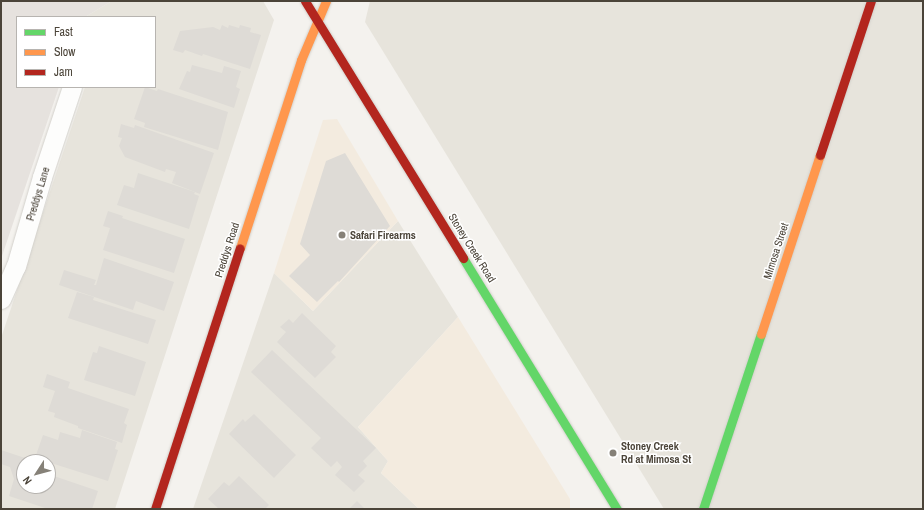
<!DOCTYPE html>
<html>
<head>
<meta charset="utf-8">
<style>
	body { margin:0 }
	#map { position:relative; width:924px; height:510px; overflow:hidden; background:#f4f2ee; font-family:"Archivo Narrow",sans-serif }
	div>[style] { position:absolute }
	.residential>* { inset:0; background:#e7e4dc }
	.commercial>* { inset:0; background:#f3ebdf }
	.industrial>* { inset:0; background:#e6e2de }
	.building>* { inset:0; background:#dedbd6 }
	.roads { filter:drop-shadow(0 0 1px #d2d0cb) drop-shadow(0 0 1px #d2d0cb) }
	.street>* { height:19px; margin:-9.5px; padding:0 9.5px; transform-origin:9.5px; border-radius:9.5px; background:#fdfdfc }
	.fast>* { height:9px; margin:-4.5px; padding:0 4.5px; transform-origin:4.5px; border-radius:4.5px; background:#63d668 }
	.slow>* { height:9px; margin:-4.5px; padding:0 4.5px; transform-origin:4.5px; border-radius:4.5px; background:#ff974d }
	.jam>* { height:9px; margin:-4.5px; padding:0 4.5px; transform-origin:4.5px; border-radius:4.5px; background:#b3261e }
	.dots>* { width:11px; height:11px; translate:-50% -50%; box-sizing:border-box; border:2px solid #fff; border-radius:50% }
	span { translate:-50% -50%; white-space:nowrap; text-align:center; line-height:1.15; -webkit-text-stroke:3px #fff; paint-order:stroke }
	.street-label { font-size:11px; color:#4b4439 }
	.poi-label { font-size:11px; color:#4b4439; font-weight:700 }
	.left { translate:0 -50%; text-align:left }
	.frame { position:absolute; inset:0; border:2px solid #4b4439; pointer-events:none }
	.legend { position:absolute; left:16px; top:16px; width:140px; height:72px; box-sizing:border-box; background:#fff; border:1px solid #b7b4b0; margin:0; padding:5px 7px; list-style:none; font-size:12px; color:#4b4439 }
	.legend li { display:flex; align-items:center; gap:8px; height:20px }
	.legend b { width:20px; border:1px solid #b7b4b0 }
	.north { position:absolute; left:16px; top:454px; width:40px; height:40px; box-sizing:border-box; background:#fff; border:1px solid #b7b4b0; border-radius:50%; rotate:234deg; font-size:11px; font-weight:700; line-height:16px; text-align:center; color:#4b4439 }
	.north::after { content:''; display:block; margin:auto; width:14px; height:18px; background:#868178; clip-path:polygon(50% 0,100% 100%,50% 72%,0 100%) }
</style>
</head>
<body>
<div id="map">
	<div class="residential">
		<i style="clip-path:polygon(evenodd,112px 1px,263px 1px,274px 20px,115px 509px,1px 509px,1px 338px,85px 87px,155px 87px,155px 17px,85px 17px,112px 1px,24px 462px,48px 462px,48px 486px,24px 486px,24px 462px)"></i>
		<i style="clip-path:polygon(370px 1px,923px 1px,923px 509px,664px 509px,365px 22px)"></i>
		<i style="clip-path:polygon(398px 221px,458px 317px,358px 427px,388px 461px,381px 473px,419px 509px,193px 509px,274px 273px,313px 311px)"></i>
	</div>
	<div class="commercial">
		<i style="clip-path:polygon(337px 119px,398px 221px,313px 311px,274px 273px,323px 120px)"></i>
		<i style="clip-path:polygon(458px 317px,570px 499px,570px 509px,419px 509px,381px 473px,388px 461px,358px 427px)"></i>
	</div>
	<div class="industrial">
		<i style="clip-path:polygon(1px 1px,112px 1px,85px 17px,17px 17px,17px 87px,59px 87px,1px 259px)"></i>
	</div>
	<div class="building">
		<i style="clip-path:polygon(222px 25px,228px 28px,229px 25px,239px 28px,240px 25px,251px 28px,250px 32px,261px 35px,250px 69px,203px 54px,202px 56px,185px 50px,183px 53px,173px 50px,180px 31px,213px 27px,220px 30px)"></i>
		<i style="clip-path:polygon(192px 65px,222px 73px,224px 66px,241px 71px,236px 87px,240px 89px,234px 108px,179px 89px,187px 71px,190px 72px)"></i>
		<i style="clip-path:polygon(145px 87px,157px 91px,158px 89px,228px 112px,218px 150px,144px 127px,145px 123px,134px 119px)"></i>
		<i style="clip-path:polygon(121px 124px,134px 128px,135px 125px,214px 153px,200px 194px,172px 183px,176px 172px,166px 169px,165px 172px,125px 157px,119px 146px,122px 138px,118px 137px)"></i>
		<i style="clip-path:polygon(345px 153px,390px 226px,339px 282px,338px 281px,317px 302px,289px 276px,310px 255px,300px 244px,326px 161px)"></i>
		<i style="clip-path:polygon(138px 173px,195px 192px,194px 194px,199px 196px,189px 229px,117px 205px,124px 185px,134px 188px)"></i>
		<i style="clip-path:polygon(108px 211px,123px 216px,122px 218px,185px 239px,174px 273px,103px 250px,110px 228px,103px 226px)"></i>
		<i style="clip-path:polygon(104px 258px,174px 282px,164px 311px,136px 301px,133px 310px,59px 285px,64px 270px,96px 280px,94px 285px,96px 285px)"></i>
		<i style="clip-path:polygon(77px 292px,94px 297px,93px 300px,156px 320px,148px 344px,68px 318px)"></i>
		<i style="clip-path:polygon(302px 313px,336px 346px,331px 352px,336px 357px,315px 378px,277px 342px,286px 332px,280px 327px,289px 319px,293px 323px)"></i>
		<i style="clip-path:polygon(99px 346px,146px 362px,135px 396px,84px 380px,93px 352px,97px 353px)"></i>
		<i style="clip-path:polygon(272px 350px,376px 448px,363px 461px,367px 466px,358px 475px,365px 481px,354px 492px,335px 475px,342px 467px,337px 461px,331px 467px,311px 448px,321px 438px,251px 372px)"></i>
		<i style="clip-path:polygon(47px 374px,70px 382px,68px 388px,129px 409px,124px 423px,127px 425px,122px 443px,78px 428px,78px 426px,54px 417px,55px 413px,48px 411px,55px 391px,43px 387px)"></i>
		<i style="clip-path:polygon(254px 414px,296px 455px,274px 478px,229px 434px,243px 419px,245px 422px)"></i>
		<i style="clip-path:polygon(82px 430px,117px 442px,115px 449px,118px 450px,108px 481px,35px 458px,43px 435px,58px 440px,60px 432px,80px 438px)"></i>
		<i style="clip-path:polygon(1px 450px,37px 462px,24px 462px,24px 486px,48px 486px,48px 474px,98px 491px,92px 509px,48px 509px,9px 496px,14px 479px,10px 467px,1px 464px)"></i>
		<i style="clip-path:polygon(239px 476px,269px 505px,265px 509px,219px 509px,208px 499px,224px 482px,229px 486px)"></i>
		<i style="clip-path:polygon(357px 501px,365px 509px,349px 509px)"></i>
	</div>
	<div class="roads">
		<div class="street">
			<i style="left:1px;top:299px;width:36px;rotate:-66deg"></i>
			<i style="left:16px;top:266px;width:93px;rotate:-73.7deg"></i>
			<i style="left:42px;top:177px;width:95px;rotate:-71.6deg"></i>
		</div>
		<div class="fast">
			<i style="left:463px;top:258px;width:294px;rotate:58.5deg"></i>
			<i style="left:703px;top:509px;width:184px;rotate:-71.7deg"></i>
		</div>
		<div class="slow">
			<i style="left:240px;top:248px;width:198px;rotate:-72deg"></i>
			<i style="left:301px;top:60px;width:64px;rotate:-67deg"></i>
			<i style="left:761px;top:334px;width:188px;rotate:-71.8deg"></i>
		</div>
		<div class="jam">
			<i style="left:305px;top:1px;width:302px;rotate:58.4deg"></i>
			<i style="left:820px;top:155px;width:162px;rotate:-71.7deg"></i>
			<i style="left:155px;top:509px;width:274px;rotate:-72deg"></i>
		</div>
	</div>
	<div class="dots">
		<i style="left:342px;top:235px;background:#868178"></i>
		<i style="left:613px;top:453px;background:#868178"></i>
	</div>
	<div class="street-label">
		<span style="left:38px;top:194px;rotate:-73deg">Preddys Lane</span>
		<span style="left:472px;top:248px;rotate:58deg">Stoney Creek Road</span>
		<span style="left:227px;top:250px;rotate:-72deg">Preddys Road</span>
		<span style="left:776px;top:251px;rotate:-72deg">Mimosa Street</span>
	</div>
	<div class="poi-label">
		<span class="left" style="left:350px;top:235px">Safari Firearms</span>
		<span class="left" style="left:621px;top:453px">Stoney Creek<br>Rd at Mimosa St</span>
	</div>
	<div class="frame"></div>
	<ul class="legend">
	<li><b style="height:5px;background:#63d668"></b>Fast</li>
	<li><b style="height:5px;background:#ff974d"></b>Slow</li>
	<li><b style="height:5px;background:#b3261e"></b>Jam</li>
	</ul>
	<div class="north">N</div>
</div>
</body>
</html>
